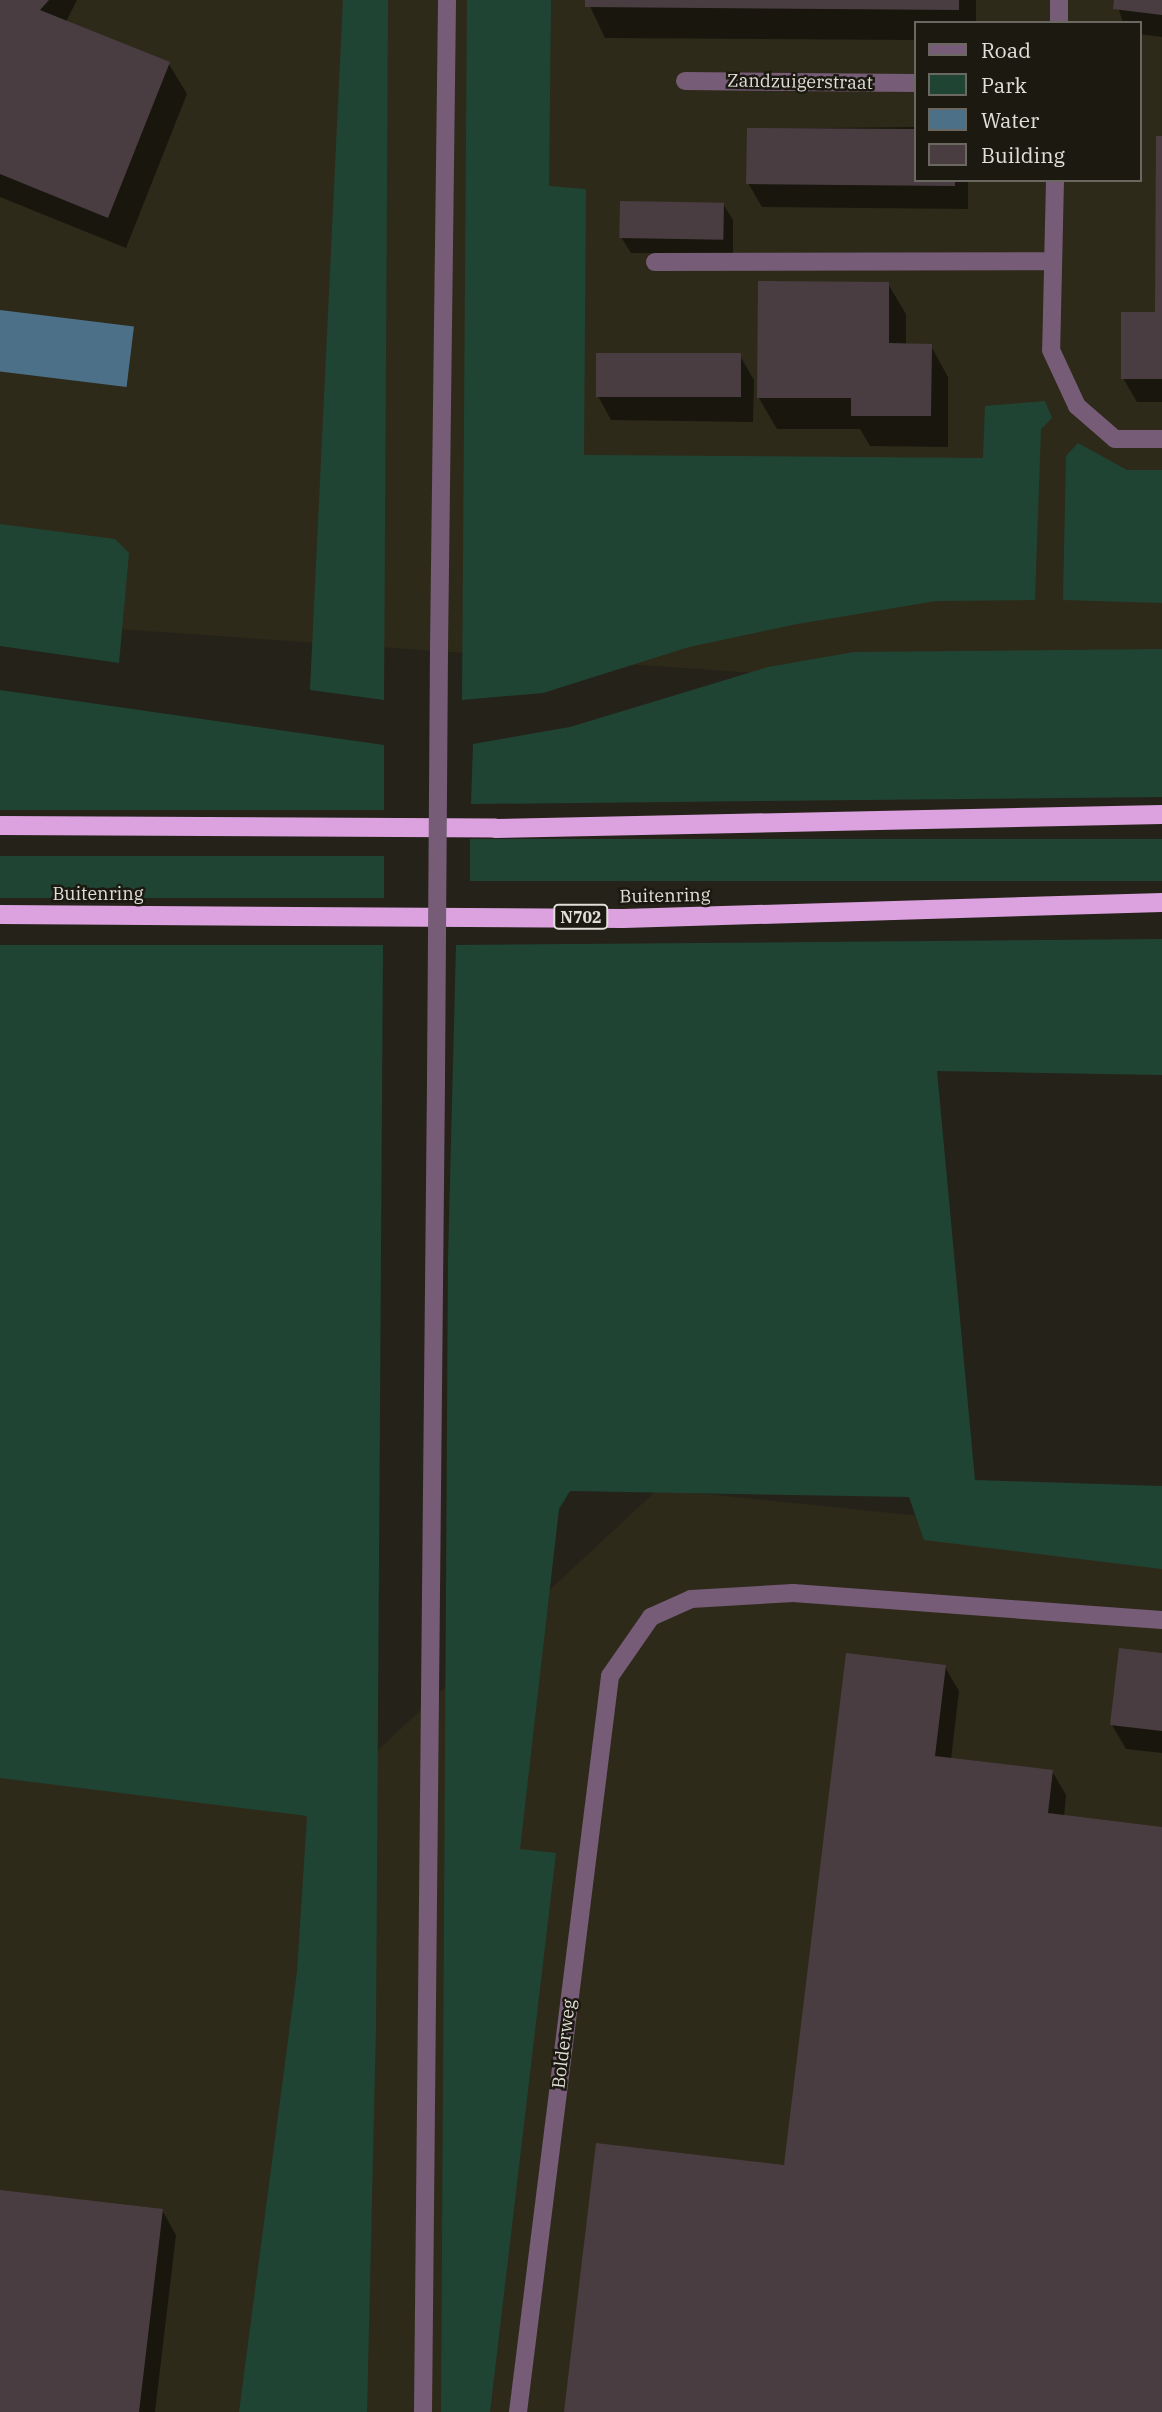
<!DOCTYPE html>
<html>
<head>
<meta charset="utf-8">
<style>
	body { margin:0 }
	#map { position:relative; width:1162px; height:2412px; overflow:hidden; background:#252219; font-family:"IBM Plex Serif",serif }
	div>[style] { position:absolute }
	.built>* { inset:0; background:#2e2a1a }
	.green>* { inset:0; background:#204434; transform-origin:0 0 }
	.water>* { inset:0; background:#4b7088; transform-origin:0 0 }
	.shadow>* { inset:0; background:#0007 }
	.building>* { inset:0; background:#493d41; transform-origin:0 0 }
	.service>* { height:18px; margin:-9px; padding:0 9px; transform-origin:9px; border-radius:9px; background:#765c77 }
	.minor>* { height:18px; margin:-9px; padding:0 9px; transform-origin:9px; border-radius:9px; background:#765c77 }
	.trunk>* { height:19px; margin:-9.5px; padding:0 9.5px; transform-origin:9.5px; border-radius:9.5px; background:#dca2e0 }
	.service-bridge>* { height:18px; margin:-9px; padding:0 9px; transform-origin:9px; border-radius:9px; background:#765c77 }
	span { translate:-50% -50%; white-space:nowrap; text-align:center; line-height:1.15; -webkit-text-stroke:5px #1b1910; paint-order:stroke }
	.shield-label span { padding:2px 5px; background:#1b1910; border:2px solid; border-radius:5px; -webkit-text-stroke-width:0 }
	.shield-label { font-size:16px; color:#e0ded8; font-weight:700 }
	.street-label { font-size:18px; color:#e0ded8 }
	.legend { position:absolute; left:914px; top:21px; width:228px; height:161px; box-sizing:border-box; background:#1b1910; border:2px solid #6a6860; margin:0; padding:9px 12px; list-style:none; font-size:21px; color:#e0ded8 }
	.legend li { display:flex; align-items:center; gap:14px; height:35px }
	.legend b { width:35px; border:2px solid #6a6860 }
</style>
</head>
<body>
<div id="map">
	<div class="built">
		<i style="clip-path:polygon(evenodd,0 0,1162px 0,1162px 701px,0 621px,0 0,915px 23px,1139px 23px,1139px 180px,915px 180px,915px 23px)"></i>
		<i style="clip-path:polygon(658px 1489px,1162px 1541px,1162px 2412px,0 2412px,0 1774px,307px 1816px)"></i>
	</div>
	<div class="green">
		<i style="clip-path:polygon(343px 0,388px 0,384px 700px,310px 690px)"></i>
		<i style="clip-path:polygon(467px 0,551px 0,549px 186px,586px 189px,584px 455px,983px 458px,985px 406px,1045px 401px,1052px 418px,1041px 429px,1035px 600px,936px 601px,797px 624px,689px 647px,543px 693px,462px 700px)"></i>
		<i style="clip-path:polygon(1078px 443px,1127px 470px,1162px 470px,1162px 603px,1063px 600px,1066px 456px)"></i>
		<i style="clip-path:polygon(0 524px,115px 539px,129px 553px,119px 663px,0 646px)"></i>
		<i style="clip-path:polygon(1162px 649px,1162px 797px,471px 804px,473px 744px,570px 727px,768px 667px,854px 652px)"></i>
		<i style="clip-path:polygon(0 690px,384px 745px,384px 810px,0 810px)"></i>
		<i style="left:1162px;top:839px;width:42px;height:692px;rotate:90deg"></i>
		<i style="left:0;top:856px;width:384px;height:42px"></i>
		<i style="clip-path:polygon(1162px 939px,1162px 1075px,937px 1071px,975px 1480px,1162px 1486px,1162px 1569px,924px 1540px,909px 1497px,570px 1491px,559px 1509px,520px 1849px,556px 1853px,490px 2412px,441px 2412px,448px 1260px,456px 945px)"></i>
		<i style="clip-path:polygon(0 945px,383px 945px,376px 2026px,367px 2412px,239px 2412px,297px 1972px,307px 1816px,0 1778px)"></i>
	</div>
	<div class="water">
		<i style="left:0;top:310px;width:135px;height:61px;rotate:7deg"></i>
	</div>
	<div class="shadow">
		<i style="clip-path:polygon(0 0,77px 0,66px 22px,169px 64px,187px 94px,126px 248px,0 197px)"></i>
		<i style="clip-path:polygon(587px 0,976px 0,976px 23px,915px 23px,915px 40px,605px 38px)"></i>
		<i style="clip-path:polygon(1116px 0,1162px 0,1162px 37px,1139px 34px,1139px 23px,1123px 23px)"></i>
		<i style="clip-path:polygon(915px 127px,915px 180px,968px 180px,968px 209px,762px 207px,748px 183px,749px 129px)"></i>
		<i style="clip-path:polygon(1162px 138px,1162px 402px,1137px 402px,1123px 378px,1157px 314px)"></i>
		<i style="clip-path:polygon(723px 204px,733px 220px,733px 254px,631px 253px,621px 237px)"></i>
		<i style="clip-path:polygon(888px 284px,906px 314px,906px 345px,931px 346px,948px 377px,948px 447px,870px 446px,860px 429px,777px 429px,759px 398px)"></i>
		<i style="clip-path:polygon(740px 356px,754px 380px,753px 422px,611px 420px,598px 396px)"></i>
		<i style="clip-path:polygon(1162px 1654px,1162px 1753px,1126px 1749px,1112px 1725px)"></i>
		<i style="clip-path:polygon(945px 1667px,959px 1691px,951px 1760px,1052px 1771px,1066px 1795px,1064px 1817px,1162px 1829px,1162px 2412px,566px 2412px,785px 2167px)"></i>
		<i style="clip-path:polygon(0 2191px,162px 2210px,176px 2235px,155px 2412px,0 2412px)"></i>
	</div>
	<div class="building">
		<i style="clip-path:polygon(0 0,49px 0,40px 10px,170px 62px,108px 218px,0 174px)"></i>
		<i style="clip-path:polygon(585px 0,959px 0,959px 10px,585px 7px)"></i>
		<i style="clip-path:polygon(1114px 0,1162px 0,1162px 15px,1113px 9px)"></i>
		<i style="clip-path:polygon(747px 128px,915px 129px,915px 180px,955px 180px,955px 186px,746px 184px)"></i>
		<i style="clip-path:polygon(1156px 136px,1162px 136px,1162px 379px,1121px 379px,1121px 312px,1155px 312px)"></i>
		<i style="left:620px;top:201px;width:104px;height:37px;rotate:1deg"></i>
		<i style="clip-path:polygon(758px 281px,889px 282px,889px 343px,932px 344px,931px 416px,851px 416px,851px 398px,757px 398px)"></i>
		<i style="left:596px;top:353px;width:145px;height:44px"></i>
		<i style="clip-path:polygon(1119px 1648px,1162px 1653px,1162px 1731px,1110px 1725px)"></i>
		<i style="clip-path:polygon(846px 1653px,946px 1665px,935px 1756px,1053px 1770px,1048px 1813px,1162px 1827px,1162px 2412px,564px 2412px,596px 2143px,784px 2165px)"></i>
		<i style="clip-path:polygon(0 2190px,163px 2209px,139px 2412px,0 2412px)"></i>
	</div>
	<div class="service">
		<i style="left:685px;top:81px;width:230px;rotate:0.5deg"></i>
		<i style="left:655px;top:262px;width:398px;rotate:-0.1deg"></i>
		<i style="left:439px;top:648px;width:648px;rotate:-89.29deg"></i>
		<i style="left:423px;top:2412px;width:1333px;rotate:-89.44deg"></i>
	</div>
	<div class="minor">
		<i style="left:1059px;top:23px;width:23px;rotate:-90deg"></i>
		<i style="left:1055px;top:180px;width:170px;rotate:91.3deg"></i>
		<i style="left:1051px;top:350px;width:62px;rotate:65.1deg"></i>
		<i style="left:1077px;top:406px;width:50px;rotate:41deg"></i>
		<i style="left:1115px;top:439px;width:47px"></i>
		<i style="left:518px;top:2412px;width:742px;rotate:-82.87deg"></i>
		<i style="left:610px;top:1676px;width:72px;rotate:-55.2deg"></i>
		<i style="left:651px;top:1617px;width:44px;rotate:-24.2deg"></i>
		<i style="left:691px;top:1599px;width:102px;rotate:-3.4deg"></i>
		<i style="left:793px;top:1593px;width:370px;rotate:4.2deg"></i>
	</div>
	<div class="trunk">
		<i style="left:0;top:825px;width:495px;rotate:0.3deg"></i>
		<i style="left:495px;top:828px;width:667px;rotate:-1.2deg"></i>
		<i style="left:0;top:914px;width:623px;rotate:0.37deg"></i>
		<i style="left:623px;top:918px;width:539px;rotate:-1.7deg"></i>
	</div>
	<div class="service-bridge">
		<i style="left:436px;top:1079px;width:431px;rotate:-89.6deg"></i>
	</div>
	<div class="shield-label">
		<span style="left:581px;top:917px">N702</span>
	</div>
	<div class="street-label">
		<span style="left:800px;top:82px;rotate:1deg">Zandzuigerstraat</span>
		<span style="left:98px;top:894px">Buitenring</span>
		<span style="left:665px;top:896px;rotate:-1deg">Buitenring</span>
		<span style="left:564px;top:2044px;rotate:-83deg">Bolderweg</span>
	</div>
	<ul class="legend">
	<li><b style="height:9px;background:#765c77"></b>Road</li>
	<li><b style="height:19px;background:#204434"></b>Park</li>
	<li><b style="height:19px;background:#4b7088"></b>Water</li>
	<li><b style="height:19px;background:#493d41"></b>Building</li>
	</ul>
</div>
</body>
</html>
